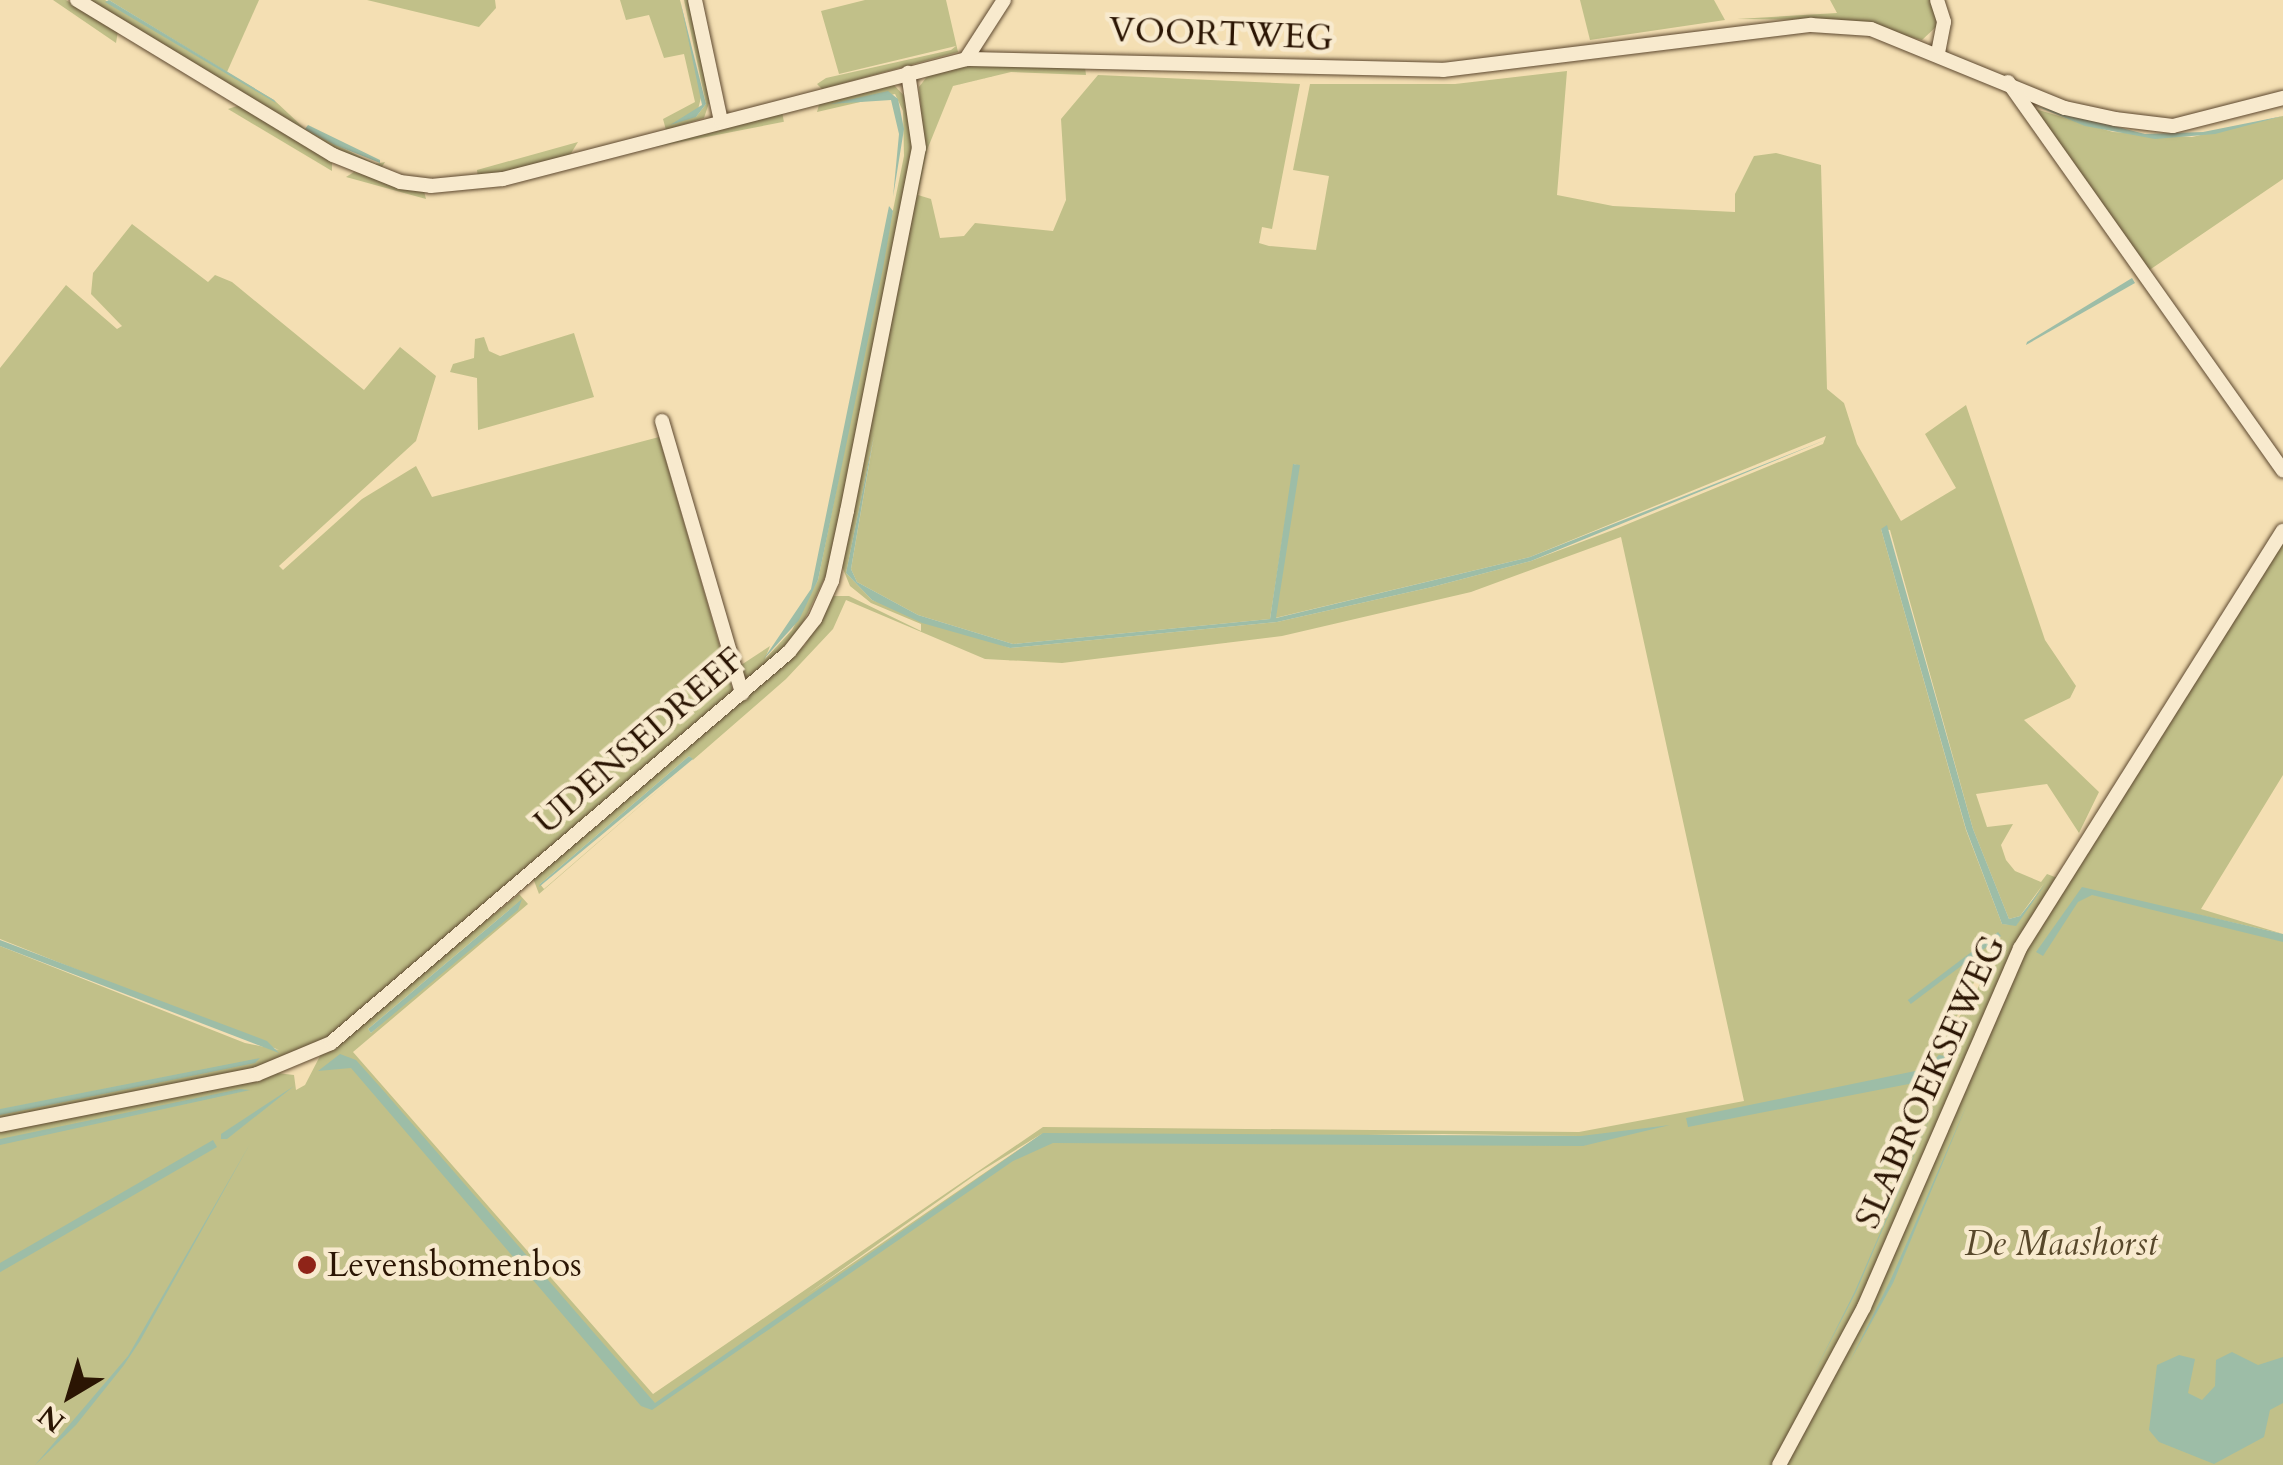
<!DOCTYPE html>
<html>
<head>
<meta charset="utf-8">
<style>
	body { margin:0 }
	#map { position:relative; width:2283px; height:1465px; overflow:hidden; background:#f4dfb3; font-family:Cardo,serif }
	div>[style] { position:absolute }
	.green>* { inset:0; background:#c1c089; transform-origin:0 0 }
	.water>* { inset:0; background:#9dbda7; transform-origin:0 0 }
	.roads { filter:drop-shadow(0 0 2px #5d482f) drop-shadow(0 0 2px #5d482f) }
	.street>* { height:14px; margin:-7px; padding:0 7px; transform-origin:7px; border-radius:7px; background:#f8eace }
	.dots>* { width:28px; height:28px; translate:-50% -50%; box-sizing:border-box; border:5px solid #f8eace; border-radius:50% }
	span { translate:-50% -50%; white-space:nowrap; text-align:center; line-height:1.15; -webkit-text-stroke:9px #f8eace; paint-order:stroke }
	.street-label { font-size:35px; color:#2b1503 }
	.park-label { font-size:35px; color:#58482b; font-style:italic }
	.poi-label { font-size:35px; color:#2b1503 }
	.left { translate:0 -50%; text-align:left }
	.north { position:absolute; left:20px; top:1345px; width:100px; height:100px; -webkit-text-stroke:8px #f8eace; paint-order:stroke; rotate:218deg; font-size:28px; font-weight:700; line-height:40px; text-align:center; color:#2b1503 }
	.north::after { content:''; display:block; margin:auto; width:35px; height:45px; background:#2b1503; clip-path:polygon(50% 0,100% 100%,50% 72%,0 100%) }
</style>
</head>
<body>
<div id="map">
	<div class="green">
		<i style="clip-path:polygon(53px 0,66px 0,118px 31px,116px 43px)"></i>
		<i style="clip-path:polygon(88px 0,105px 0,274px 100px,305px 129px,375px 164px,385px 162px,382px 167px,340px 153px)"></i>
		<i style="clip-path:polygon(109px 0,259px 0,227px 72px)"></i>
		<i style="clip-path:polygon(367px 0,495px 0,496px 8px,479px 27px)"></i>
		<i style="clip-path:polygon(620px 0,680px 0,702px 94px,696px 117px,706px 104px,684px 0,691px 0,712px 94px,704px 118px,666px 130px,663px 119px,695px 102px,684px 54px,664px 58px,649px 15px,626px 20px)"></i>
		<i style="clip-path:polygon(865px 0,946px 0,958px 52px,822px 89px,817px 84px,826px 78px,951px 50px,956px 46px,839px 74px,821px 11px)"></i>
		<i style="clip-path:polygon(1580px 0,1714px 0,1725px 20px,1590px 40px)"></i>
		<i style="clip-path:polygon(1830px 0,1932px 0,1938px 25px,1922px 40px,1841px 20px,1737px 19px,1837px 13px)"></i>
		<i style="clip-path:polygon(evenodd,970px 66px,1085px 67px,1086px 75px,1011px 72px,953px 86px,927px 150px,918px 195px,931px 199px,940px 238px,964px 236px,975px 223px,1053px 231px,1066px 200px,1061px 119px,1098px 75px,1300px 84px,1272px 229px,1262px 227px,1259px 243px,1269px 246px,1316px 250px,1329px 176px,1293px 170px,1310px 84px,1455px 84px,1567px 71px,1557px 195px,1613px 206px,1735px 212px,1735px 194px,1754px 156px,1776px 153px,1821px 165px,1827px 389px,1844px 403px,1857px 444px,1901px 521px,1956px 488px,1925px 434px,1966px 405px,2045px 640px,2076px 686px,2070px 698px,2024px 720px,2099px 792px,2079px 833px,2047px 784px,1976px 794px,1987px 827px,2013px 824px,2001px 845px,2006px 860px,2015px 871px,2041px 882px,2047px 874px,2068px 882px,2283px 542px,2283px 775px,2201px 909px,2283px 934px,2160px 906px,2283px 938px,2283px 1465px,0 1465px,0 946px,245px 1043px,279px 1050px,0 939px,0 368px,66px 285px,117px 329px,122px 326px,91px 294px,93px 273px,132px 224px,208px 282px,215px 275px,232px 282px,364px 390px,400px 347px,436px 376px,416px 441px,279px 566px,283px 570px,362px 499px,416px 466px,432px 497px,659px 437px,734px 695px,342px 1029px,277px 1073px,294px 1075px,296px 1090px,305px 1085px,321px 1054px,519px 894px,528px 904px,353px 1052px,653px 1394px,1043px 1127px,1579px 1132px,1744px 1101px,1621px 537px,1471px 592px,1282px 636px,1062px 663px,985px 659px,846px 600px,833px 629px,786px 679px,539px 894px,533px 878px,805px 645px,832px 596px,849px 596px,921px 631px,921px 624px,871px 603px,850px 586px,841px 564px,924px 146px,919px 87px,929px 74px,970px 66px,874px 436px,851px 569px,857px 582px,918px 615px,1013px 644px,1270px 619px,1294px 464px,1299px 466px,1275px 618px,1530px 557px,1826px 436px,1823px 444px,1618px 528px,1531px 561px,1432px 587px,1277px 622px,1010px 648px,872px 600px,846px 573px,874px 436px,970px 66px,1881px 529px,1890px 530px,1973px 829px,2009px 919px,2020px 916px,2044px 883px,2016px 925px,2002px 924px,1966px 830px,1881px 529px,970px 66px,689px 756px,693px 760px,544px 889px,540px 884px,689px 756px,970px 66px,521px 900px,371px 1033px,368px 1029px,521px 900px,970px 66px,2001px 936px,1977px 990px,1950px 1031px,1968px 993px,2001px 936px,970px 66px,1043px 1133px,806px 1295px,978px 1173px,1043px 1133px,970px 66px,1443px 1134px,1582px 1136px,1367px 1135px,1443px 1134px)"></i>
		<i style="clip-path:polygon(894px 85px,907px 99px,913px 157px,831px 565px,793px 643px,753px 679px,744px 677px,738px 667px,770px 646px,765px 659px,792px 630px,818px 580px,904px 156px,903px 111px,895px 94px,817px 112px,820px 101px)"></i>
		<i style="clip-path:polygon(240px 105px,332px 161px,332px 171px,228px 109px)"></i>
		<i style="clip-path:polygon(2029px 107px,2113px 132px,2192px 137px,2283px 116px,2283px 179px,2148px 271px)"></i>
		<i style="left:782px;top:112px;width:10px;height:146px;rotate:79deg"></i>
		<i style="clip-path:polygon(578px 142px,570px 155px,478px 178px,477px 170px)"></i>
		<i style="clip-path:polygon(354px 172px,424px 191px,426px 199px,346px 177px)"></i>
		<i style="clip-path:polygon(574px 333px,594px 397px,478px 430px,477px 378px,450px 372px,453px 364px,474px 358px,475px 339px,484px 337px,489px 351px,500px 356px)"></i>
	</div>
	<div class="water">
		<i style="clip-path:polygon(109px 0,274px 100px,276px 103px,105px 2px)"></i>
		<i style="clip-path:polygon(680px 0,706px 104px,696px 117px,670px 125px,702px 105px)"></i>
		<i style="clip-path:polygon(888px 91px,898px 99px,904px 129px,893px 197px,899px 134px,891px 100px,830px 104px)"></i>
		<i style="clip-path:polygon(2036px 106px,2145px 134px,2203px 132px,2283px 116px,2215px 134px,2155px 139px,2085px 126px)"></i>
		<i style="clip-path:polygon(308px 125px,380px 160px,380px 163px,335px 145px,305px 129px)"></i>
		<i style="clip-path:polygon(889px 206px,893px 211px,883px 268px,818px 580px,799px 620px,763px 660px,811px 589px)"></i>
		<i style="clip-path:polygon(2132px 278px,2135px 283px,2026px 345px,2027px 342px)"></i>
		<i style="clip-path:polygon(874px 435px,851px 569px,857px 582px,918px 615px,1013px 644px,1270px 619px,1293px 464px,1300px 465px,1276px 618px,1530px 557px,1828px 439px,1531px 561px,1432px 587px,1277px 622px,1010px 648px,922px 623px,872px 600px,846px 573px)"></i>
		<i style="clip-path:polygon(1887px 525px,1973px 829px,2009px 919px,2020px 916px,2046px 883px,2016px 926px,2002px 924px,1966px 829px,1881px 529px)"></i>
		<i style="clip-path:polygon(689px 756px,693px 759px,539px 887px,540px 884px)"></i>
		<i style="clip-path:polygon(2082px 887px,2283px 934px,2283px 942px,2092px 895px,2078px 902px,2043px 956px,2036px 952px)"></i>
		<i style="clip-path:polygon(522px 899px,518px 910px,371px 1033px,368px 1029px)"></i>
		<i style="left:1998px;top:932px;width:5px;height:113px;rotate:53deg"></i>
		<i style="clip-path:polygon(0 940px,267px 1041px,279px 1053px,0 946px)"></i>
		<i style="clip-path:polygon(340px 1054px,356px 1060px,382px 1089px,655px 1403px,1043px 1133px,1581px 1136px,1670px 1125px,1583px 1146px,1053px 1143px,1013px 1161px,652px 1410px,641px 1406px,351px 1068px,318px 1071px)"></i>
		<i style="clip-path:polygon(1939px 1055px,1945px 1056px,1942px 1065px,1919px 1082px,1688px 1127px,1686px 1118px,1925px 1069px)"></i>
		<i style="clip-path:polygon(260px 1058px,255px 1063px,0 1115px,0 1109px)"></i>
		<i style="clip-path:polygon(1944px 1085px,1856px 1292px,1813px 1375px,1855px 1291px)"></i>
		<i style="clip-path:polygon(294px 1086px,227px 1139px,221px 1139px,221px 1134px)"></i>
		<i style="clip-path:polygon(240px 1089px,250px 1090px,0 1145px,0 1139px)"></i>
		<i style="clip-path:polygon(1968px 1102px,1893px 1283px,1849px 1363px,1891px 1279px)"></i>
		<i style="left:213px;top:1140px;width:8px;height:265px;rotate:60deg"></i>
		<i style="clip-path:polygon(251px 1142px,140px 1341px,124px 1365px,76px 1425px,35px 1465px,128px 1356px)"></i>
		<i style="clip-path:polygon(2232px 1352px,2258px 1365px,2283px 1357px,2283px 1403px,2270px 1410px,2264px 1437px,2214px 1464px,2159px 1442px,2149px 1430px,2157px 1365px,2179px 1355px,2195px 1359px,2188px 1393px,2202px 1400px,2215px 1386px,2216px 1360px)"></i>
	</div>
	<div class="roads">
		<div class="street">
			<i style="left:77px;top:0;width:299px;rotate:31.2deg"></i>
			<i style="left:333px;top:155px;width:72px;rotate:21.9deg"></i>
			<i style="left:400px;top:182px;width:31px;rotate:7deg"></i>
			<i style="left:431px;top:186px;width:72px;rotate:-5.6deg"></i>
			<i style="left:503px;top:179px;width:478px;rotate:-14.5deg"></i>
			<i style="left:966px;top:59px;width:477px;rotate:1.3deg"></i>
			<i style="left:1443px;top:70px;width:371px;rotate:-7deg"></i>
			<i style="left:1811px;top:25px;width:60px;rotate:3.8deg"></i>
			<i style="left:1871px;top:29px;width:209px;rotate:22.2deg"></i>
			<i style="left:2065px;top:108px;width:51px;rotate:12.4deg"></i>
			<i style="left:2115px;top:119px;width:58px;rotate:6.9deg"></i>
			<i style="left:2173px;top:126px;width:114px;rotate:-14.3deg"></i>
			<i style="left:695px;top:0;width:124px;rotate:77.9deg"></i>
			<i style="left:1937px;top:0;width:23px;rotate:72deg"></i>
			<i style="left:1944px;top:22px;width:32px;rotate:101deg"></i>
			<i style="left:966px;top:59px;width:70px;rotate:-57.2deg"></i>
			<i style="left:2008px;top:82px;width:476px;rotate:54.7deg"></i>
			<i style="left:662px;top:421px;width:284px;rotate:73.6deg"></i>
			<i style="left:0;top:1125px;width:262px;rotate:-11.2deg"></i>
			<i style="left:257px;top:1074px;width:80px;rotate:-22.7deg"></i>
			<i style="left:331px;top:1043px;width:602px;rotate:-40.49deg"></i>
			<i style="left:789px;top:652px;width:42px;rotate:-51.8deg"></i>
			<i style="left:815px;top:619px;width:42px;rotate:-65.9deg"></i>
			<i style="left:832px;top:581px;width:72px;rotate:-77.9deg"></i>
			<i style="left:847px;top:511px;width:370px;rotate:-78.8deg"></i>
			<i style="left:919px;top:148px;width:76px;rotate:-98.3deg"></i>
			<i style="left:1779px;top:1465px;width:179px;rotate:-61.7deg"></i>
			<i style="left:1864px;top:1307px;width:391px;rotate:-66.5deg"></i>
			<i style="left:2020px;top:948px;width:493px;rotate:-57.8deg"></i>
		</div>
	</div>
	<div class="dots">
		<i style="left:307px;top:1265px;background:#8f2418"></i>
	</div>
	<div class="street-label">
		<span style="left:1221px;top:34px;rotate:2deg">VOORTWEG</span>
		<span style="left:639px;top:741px;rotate:-41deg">UDENSEDREEF</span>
		<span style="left:1930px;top:1082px;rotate:-66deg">SLABROEKSEWEG</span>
	</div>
	<div class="park-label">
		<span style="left:2061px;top:1244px">De Maashorst</span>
	</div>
	<div class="poi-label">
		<span class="left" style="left:327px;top:1265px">Levensbomenbos</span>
	</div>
	<div class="north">N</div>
</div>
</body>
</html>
